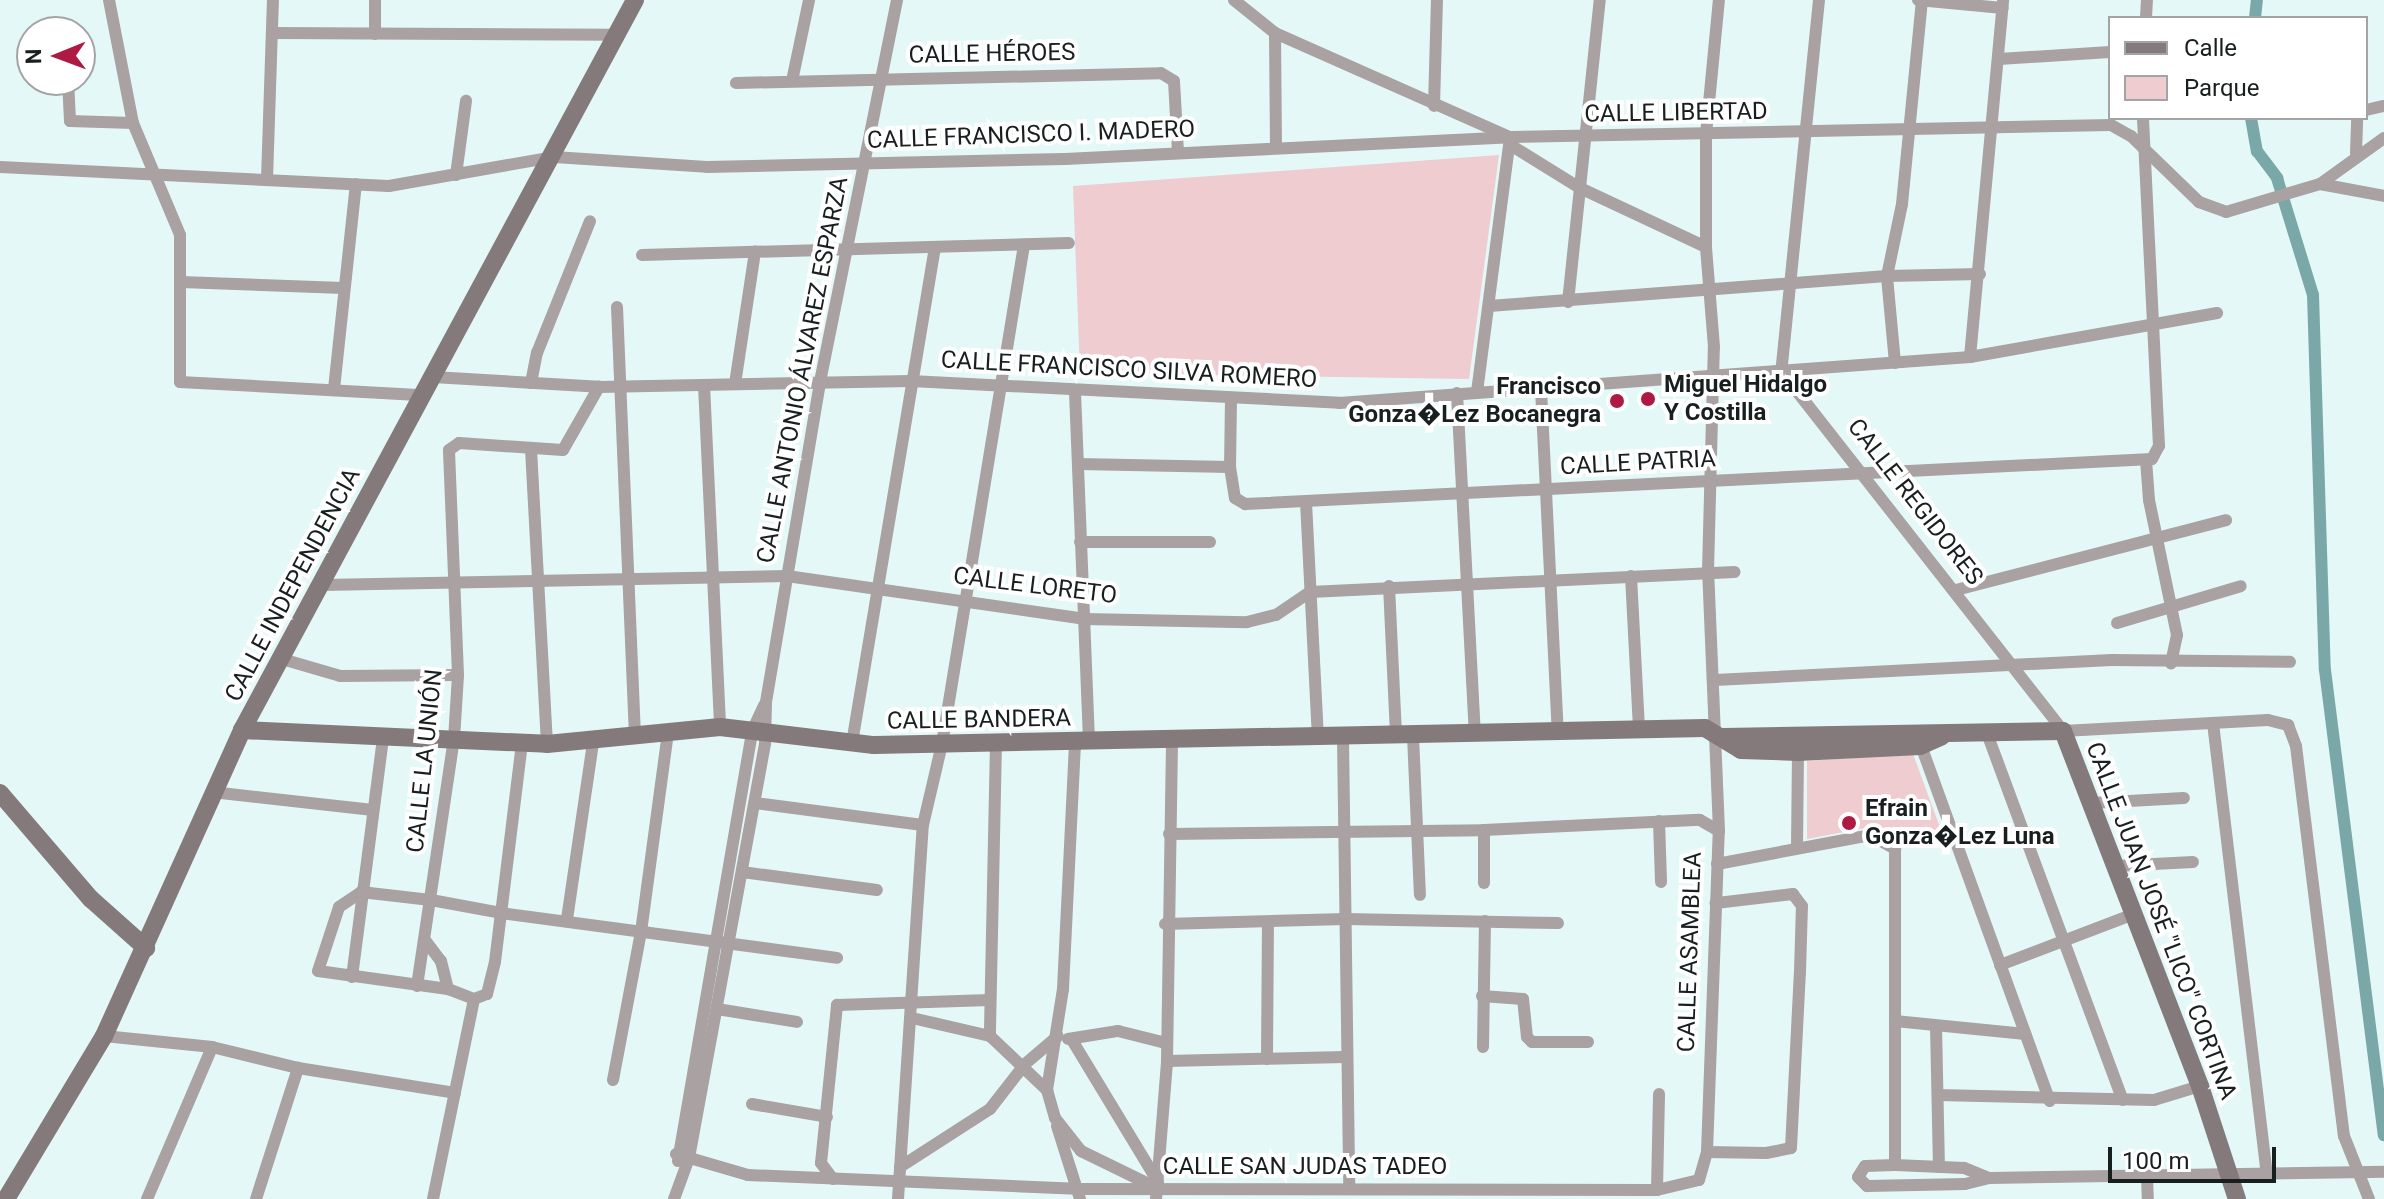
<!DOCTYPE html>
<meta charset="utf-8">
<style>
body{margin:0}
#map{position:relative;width:2384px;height:1199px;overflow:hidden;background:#e5f8f8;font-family:Roboto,sans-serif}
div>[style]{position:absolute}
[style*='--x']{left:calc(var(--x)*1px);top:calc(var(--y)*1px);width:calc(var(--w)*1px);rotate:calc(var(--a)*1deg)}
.green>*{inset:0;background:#eecccf}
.canal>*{height:12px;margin:-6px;padding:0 6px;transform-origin:6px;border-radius:6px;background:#7aa8a8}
.street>*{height:12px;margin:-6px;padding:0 6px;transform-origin:6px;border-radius:6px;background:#a9a1a2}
.secondary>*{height:18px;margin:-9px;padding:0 9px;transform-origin:9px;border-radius:9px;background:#857a7b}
.dots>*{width:22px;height:22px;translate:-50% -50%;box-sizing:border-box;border:4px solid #fff;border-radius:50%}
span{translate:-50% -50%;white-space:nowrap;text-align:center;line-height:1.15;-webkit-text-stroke:8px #fff;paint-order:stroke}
.street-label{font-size:24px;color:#181f1f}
.poi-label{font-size:24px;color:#181f1f;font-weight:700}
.left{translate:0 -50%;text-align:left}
.right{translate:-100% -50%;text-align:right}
.legend{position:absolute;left:2108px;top:16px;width:260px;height:104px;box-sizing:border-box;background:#fff;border:2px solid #a3a5a5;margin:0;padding:10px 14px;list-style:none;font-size:24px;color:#181f1f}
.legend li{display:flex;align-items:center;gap:16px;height:40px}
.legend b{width:40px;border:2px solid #a3a5a5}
.north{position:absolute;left:16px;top:16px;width:80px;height:80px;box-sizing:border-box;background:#fff;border:2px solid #a3a5a5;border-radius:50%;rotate:269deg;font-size:22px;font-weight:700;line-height:32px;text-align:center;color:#181f1f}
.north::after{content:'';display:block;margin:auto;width:28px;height:36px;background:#ae1a43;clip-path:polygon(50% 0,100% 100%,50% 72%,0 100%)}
.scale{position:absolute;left:2108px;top:1147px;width:168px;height:36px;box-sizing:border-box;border:4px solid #181f1f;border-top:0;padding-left:10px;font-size:24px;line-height:28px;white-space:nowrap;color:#181f1f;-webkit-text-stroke:6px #fff;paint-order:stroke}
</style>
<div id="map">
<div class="green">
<i style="clip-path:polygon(1499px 155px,1469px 379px,1080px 373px,1073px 186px)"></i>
<i style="clip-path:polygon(1913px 754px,1941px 830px,1899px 838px,1870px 827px,1807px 839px,1807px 761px)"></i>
</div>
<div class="canal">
<i style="--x:2255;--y:18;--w:18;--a:-84"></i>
<i style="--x:2251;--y:118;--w:34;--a:80"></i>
<i style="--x:2257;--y:151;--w:34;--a:53"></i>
<i style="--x:2277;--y:178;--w:122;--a:72.9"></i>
<i style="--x:2313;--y:295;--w:375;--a:88.2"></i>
<i style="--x:2325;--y:670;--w:469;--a:82.8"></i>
</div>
<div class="street">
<i style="--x:109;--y:0;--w:125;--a:79"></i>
<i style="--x:133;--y:123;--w:121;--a:67.2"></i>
<i style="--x:180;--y:235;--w:147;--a:90"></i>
<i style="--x:180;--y:382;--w:243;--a:3.1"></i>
<i style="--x:375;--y:0;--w:34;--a:90"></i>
<i style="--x:1234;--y:0;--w:53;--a:38.8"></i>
<i style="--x:1275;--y:33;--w:257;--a:23.9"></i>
<i style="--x:1510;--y:137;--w:601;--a:-1.14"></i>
<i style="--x:2111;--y:125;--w:23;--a:29"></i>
<i style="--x:2131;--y:136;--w:95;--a:44.1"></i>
<i style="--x:2199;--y:202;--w:29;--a:20"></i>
<i style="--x:2226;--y:212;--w:98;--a:-16.6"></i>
<i style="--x:2320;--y:184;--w:65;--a:10.6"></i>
<i style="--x:1819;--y:0;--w:373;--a:95.8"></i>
<i style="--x:1781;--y:371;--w:457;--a:51.9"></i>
<i style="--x:2063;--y:731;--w:205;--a:-3.1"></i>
<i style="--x:2268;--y:720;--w:21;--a:14"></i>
<i style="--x:2288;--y:725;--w:22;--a:69"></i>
<i style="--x:2296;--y:746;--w:393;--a:83"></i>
<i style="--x:2344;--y:1136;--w:68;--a:68.4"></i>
<i style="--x:1918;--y:0;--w:85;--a:5.4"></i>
<i style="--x:2146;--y:18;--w:18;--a:-87"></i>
<i style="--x:272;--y:33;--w:345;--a:0.3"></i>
<i style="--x:1275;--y:33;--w:115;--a:89.5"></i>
<i style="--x:1999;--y:59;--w:111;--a:-3.6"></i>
<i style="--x:68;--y:80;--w:41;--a:87.2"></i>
<i style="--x:70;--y:121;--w:63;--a:1.8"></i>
<i style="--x:792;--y:81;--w:83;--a:-78.1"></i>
<i style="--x:736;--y:83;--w:425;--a:-1.3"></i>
<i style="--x:1161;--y:73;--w:15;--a:32"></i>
<i style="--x:1174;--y:81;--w:71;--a:86.8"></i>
<i style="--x:1434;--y:106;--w:106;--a:-88.4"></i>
<i style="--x:2366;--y:110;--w:18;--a:-13"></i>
<i style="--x:1512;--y:146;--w:80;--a:31.7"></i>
<i style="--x:1580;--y:188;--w:139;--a:25.1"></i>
<i style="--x:2356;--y:153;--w:35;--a:-88"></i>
<i style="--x:0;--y:167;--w:389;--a:2.8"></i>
<i style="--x:389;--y:186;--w:168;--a:-10"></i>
<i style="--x:554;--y:157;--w:153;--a:3.7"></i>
<i style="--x:707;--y:167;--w:358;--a:-1.3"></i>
<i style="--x:1065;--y:159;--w:446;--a:-2.8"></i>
<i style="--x:456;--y:175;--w:75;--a:-82.3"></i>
<i style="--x:267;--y:179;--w:179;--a:-88.1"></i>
<i style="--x:2320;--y:184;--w:79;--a:-35.7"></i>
<i style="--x:642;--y:255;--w:427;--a:-1.6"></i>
<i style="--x:181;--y:282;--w:162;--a:2.1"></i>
<i style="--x:1568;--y:302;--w:304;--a:-84"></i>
<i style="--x:1489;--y:306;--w:399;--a:-4.3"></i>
<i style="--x:1887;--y:276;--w:74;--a:-78.2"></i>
<i style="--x:1902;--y:204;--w:205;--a:-84.4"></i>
<i style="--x:617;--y:307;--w:431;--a:87.6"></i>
<i style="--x:1970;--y:357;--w:359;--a:-84.7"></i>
<i style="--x:1895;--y:363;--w:87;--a:-95.3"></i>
<i style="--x:1887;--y:276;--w:93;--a:-1.2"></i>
<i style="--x:433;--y:377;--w:166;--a:3.4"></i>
<i style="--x:599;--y:387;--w:312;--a:-1.1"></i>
<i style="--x:911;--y:381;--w:429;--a:2.9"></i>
<i style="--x:1339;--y:403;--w:633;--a:-4.17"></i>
<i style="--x:1970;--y:357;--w:251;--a:-10.1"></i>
<i style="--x:531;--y:383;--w:31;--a:-79"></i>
<i style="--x:537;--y:353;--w:142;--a:-68.1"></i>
<i style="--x:735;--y:384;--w:134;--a:-81.4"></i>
<i style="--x:704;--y:385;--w:342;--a:87.3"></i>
<i style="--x:334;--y:389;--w:206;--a:-83.9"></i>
<i style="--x:1541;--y:389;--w:343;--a:87.2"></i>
<i style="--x:1075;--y:392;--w:350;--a:87.7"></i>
<i style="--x:1477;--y:392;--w:257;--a:-82.6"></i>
<i style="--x:1457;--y:393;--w:341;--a:87"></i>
<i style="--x:1231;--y:398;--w:69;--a:90.8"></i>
<i style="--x:1230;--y:467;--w:31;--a:81"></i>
<i style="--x:1235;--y:498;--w:12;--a:31"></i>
<i style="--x:1245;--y:504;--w:908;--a:-2.84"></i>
<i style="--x:2152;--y:459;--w:15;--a:-62"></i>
<i style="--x:2159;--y:446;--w:328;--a:-92.8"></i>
<i style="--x:531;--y:449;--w:295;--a:86.9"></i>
<i style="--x:2146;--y:460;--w:40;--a:85.7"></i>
<i style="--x:2149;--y:500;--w:138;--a:78.3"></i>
<i style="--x:2177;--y:635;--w:29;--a:102"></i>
<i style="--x:1078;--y:464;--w:152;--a:1.1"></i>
<i style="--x:1306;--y:502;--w:237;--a:87.1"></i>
<i style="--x:1080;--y:542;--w:130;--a:0"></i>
<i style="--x:1631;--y:576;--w:155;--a:87"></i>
<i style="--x:322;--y:585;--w:465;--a:-1.1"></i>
<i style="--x:787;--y:576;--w:300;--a:8.2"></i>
<i style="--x:1084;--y:619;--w:163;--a:1.1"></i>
<i style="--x:1247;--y:622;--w:30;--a:-14"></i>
<i style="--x:1276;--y:615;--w:41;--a:-34.1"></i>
<i style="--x:1310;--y:592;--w:425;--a:-2.7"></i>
<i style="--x:1389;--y:586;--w:150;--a:87.3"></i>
<i style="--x:1956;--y:590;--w:279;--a:-14.5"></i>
<i style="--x:2117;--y:623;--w:129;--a:-16.6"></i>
<i style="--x:282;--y:659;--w:60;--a:16.3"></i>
<i style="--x:340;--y:676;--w:118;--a:-0.5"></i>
<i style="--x:1715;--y:680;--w:397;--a:-2.9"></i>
<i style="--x:2111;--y:660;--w:179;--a:0.6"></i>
<i style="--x:2213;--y:723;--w:454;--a:83.2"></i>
<i style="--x:1413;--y:736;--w:159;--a:87.5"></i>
<i style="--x:1988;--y:736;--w:388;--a:69.7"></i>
<i style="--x:1343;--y:738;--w:448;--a:89.2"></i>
<i style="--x:1919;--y:740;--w:384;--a:70.1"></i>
<i style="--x:522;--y:743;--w:171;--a:97"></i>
<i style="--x:501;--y:913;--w:49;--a:97"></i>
<i style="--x:495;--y:962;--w:33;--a:104"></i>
<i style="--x:487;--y:994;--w:14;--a:159"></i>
<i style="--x:474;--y:999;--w:28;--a:-159"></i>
<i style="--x:448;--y:989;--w:131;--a:-172.1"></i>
<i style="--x:318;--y:971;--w:67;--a:-71.8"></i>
<i style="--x:339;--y:907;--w:27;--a:-34"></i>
<i style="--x:361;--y:892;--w:70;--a:6.5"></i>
<i style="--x:431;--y:900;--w:71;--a:10.5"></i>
<i style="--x:501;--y:913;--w:339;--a:7.6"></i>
<i style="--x:852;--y:743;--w:503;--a:-80.5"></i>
<i style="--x:996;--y:743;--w:293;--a:91.2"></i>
<i style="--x:990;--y:1036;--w:79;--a:43.5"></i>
<i style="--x:1047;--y:1090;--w:29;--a:74"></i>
<i style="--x:1055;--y:1118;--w:42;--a:51.8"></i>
<i style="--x:1081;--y:1151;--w:85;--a:26"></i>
<i style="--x:212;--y:792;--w:162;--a:6.4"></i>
<i style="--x:755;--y:803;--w:169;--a:7.5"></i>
<i style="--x:2092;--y:803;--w:92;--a:-3.1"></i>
<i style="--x:1659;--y:821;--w:61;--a:88.1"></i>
<i style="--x:1169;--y:834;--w:315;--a:-0.7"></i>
<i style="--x:1484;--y:830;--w:216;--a:-2.7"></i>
<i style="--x:1700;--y:820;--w:22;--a:30"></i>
<i style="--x:1797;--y:847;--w:95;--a:-89.4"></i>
<i style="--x:1717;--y:864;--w:156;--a:-10.7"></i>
<i style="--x:1870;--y:835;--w:29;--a:29"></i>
<i style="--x:1895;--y:849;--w:316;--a:90"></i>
<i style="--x:2115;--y:866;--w:78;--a:-2.9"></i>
<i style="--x:742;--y:872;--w:136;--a:7.6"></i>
<i style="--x:1484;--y:883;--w:53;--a:-90"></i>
<i style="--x:567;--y:919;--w:178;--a:-81.6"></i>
<i style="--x:1165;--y:924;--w:180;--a:-1.6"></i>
<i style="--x:1345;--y:919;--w:213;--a:1.1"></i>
<i style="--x:425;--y:940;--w:26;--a:53"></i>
<i style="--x:441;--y:961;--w:29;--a:76"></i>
<i style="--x:2000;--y:965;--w:143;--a:-20.8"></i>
<i style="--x:352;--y:977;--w:242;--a:-82.6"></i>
<i style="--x:417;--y:986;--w:250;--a:-81.5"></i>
<i style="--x:454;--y:739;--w:64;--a:-86.4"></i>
<i style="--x:458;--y:675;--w:225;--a:-92.3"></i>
<i style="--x:449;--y:450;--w:12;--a:-35"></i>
<i style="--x:459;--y:443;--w:104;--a:3.9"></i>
<i style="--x:563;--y:450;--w:73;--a:-60.3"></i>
<i style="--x:1482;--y:996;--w:41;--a:4.2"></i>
<i style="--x:1523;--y:999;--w:38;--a:84"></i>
<i style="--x:1527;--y:1037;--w:7;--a:45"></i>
<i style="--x:1532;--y:1042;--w:56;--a:0"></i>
<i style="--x:717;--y:1009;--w:81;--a:9.2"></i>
<i style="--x:912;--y:1018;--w:80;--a:13"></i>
<i style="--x:1895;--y:1021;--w:131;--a:5.7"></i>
<i style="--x:1936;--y:1026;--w:141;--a:88.8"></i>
<i style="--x:104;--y:1036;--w:109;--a:5.8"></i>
<i style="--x:212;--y:1047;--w:89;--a:13.7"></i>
<i style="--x:298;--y:1068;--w:159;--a:9"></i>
<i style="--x:1068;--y:1039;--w:51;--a:-9.1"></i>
<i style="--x:1118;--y:1031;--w:49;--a:14"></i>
<i style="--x:1072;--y:1040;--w:166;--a:58.8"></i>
<i style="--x:1483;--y:1047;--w:126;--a:-89.1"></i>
<i style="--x:1267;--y:1059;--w:135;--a:-89.6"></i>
<i style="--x:1167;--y:1061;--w:178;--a:-1.3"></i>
<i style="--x:613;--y:1080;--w:151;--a:-79.3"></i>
<i style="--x:641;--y:932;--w:202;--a:-82.3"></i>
<i style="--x:1047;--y:1090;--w:102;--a:-81"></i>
<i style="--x:1063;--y:989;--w:246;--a:-87.2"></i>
<i style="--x:1938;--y:1095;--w:216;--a:1.3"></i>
<i style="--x:2154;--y:1100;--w:48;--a:-16.9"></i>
<i style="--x:752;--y:1104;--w:76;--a:9.8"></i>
<i style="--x:1057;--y:1126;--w:77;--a:72.5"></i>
<i style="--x:1707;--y:1152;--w:59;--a:1"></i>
<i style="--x:1766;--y:1153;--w:25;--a:-11"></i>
<i style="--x:1791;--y:1148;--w:176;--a:-87.1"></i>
<i style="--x:1800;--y:972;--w:66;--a:-88.3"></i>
<i style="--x:1802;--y:906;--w:15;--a:-127"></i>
<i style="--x:1793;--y:894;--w:78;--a:173.3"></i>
<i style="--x:676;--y:1154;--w:75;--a:16.3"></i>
<i style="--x:748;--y:1175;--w:328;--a:2.4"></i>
<i style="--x:1076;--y:1189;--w:581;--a:0.1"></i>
<i style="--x:1657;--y:1190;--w:43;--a:-13.4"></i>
<i style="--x:1699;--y:1180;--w:29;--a:-74"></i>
<i style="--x:1707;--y:1152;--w:321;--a:-87.9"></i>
<i style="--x:1719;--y:831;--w:260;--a:-92.4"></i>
<i style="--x:1708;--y:571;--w:224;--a:-88.5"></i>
<i style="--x:1714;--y:347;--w:100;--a:-94.6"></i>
<i style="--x:1706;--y:247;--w:113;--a:-90"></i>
<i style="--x:1706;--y:134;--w:135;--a:-84.5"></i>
<i style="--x:678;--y:1161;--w:438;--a:-80.2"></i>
<i style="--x:753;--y:729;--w:26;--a:-65"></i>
<i style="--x:900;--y:1167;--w:107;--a:-32.8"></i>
<i style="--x:990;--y:1109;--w:57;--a:-52.1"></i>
<i style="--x:1025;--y:1064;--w:43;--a:-40.3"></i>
<i style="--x:2147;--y:1176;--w:23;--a:88"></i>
<i style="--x:1989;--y:1178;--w:27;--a:-158"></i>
<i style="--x:1964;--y:1168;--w:69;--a:-177.5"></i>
<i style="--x:1895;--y:1165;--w:30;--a:178"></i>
<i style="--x:1865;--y:1166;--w:13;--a:122"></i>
<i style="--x:1858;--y:1177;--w:13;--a:45"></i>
<i style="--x:1867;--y:1186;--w:98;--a:-1.2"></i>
<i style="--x:1965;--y:1184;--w:25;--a:-14"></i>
<i style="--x:1989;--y:1178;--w:395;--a:-0.9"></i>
<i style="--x:833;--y:1179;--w:20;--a:-127"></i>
<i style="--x:821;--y:1163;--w:159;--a:-84.2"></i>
<i style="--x:837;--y:1005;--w:153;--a:-1.9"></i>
<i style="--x:1657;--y:1190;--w:96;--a:-88.8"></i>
<i style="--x:147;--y:1199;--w:165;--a:-66.8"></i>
<i style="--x:256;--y:1199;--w:138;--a:-72.2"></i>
<i style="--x:433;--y:1199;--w:204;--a:-78.4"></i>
<i style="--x:674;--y:1199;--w:44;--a:-69.9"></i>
<i style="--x:689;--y:1158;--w:422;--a:-79.6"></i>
<i style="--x:765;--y:743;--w:41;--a:-88.6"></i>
<i style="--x:766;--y:702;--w:325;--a:-80.4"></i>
<i style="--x:820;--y:382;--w:390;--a:-78.6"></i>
<i style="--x:898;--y:1199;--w:375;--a:-86.2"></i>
<i style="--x:923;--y:825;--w:83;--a:-76.8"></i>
<i style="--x:942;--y:744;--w:506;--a:-80.67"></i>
<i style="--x:1156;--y:1199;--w:138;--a:-85.4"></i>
<i style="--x:1167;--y:1061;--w:320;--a:-89.1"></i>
</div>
<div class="secondary">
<i style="--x:242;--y:730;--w:305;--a:2.6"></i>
<i style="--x:547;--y:744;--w:174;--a:-5.6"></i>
<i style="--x:720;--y:727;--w:155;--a:6.7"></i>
<i style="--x:874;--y:745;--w:831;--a:-1.17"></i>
<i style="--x:1705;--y:728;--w:42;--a:31.4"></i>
<i style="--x:1741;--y:750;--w:57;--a:2"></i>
<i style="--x:1798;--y:752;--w:122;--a:-2.8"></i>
<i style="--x:1920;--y:746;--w:24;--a:-24"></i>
<i style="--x:1723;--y:737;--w:340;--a:-1"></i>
<i style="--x:2063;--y:731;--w:381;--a:68.9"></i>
<i style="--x:2200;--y:1086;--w:119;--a:71.9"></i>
<i style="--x:0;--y:793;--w:140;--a:49.4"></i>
<i style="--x:91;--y:899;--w:74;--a:41.7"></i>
<i style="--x:6;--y:1199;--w:190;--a:-59"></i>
<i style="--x:104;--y:1036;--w:336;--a:-65.7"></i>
<i style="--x:242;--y:730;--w:829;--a:-61.7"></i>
</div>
<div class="dots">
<i style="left:1648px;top:399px;background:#ae1a43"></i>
<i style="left:1617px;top:401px;background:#ae1a43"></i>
<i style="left:1849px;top:823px;background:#ae1a43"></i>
</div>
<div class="street-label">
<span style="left:992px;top:54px;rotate:-1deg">CALLE HÉROES</span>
<span style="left:1676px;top:113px;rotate:-1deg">CALLE LIBERTAD</span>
<span style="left:1031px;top:135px;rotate:-2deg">CALLE FRANCISCO I. MADERO</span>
<span style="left:803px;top:370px;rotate:-79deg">CALLE ANTONIO ÁLVAREZ ESPARZA</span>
<span style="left:1129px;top:370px;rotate:3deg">CALLE FRANCISCO SILVA ROMERO</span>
<span style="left:1638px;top:463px;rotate:-3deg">CALLE PATRIA</span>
<span style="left:1915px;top:502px;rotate:52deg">CALLE REGIDORES</span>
<span style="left:293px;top:585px;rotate:-62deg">CALLE INDEPENDENCIA</span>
<span style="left:1035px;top:586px;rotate:7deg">CALLE LORETO</span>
<span style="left:979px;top:720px;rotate:-1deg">CALLE BANDERA</span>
<span style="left:425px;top:761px;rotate:-84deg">CALLE LA UNIÓN</span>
<span style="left:2161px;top:921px;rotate:69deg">CALLE JUAN JOSÉ "LICO" CORTINA</span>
<span style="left:1690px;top:952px;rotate:-88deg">CALLE ASAMBLEA</span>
<span style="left:1305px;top:1167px">CALLE SAN JUDAS TADEO</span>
</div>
<div class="poi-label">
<span class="left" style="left:1664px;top:399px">Miguel Hidalgo<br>Y Costilla</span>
<span class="right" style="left:1601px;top:401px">Francisco<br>Gonza�Lez Bocanegra</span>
<span class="left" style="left:1865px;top:823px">Efrain<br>Gonza�Lez Luna</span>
</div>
<ul class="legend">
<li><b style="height:10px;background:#857a7b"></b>Calle</li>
<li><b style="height:22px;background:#eecccf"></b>Parque</li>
</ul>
<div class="north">N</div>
<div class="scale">100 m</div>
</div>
